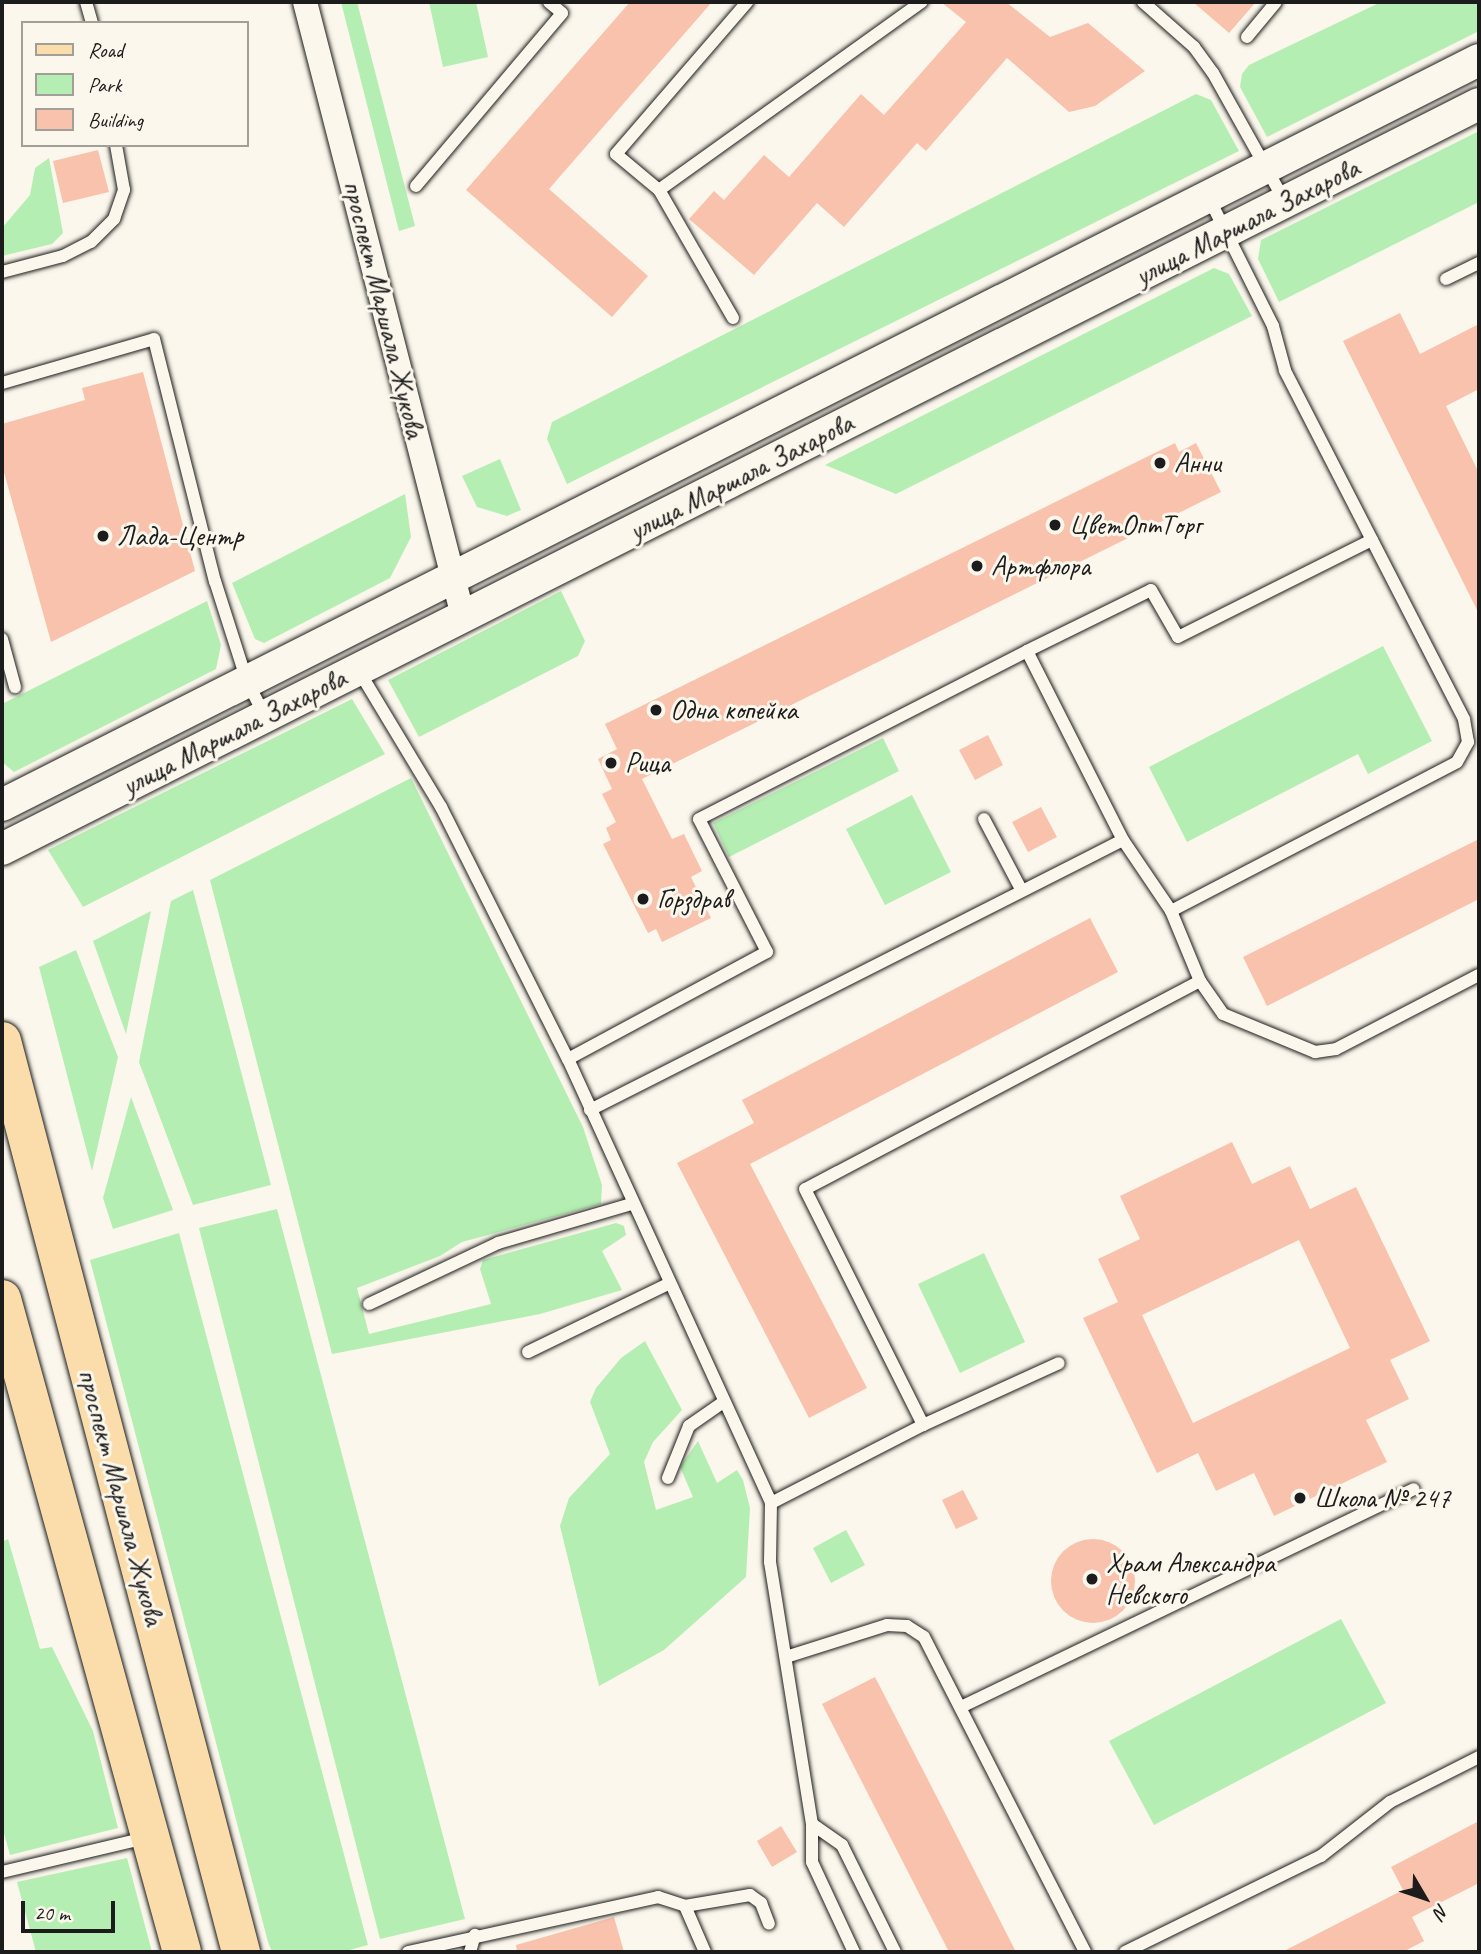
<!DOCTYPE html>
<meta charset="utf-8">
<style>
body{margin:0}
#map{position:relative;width:1481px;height:1954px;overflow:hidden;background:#fbf7ec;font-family:Caveat,sans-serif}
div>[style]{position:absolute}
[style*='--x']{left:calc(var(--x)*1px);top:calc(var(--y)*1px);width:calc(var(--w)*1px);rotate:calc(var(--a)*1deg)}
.green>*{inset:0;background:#b4eeb2}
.building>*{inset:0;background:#f9c2ad}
.round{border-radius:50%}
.roads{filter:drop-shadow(0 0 2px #1c1c1c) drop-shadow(0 0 2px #1c1c1c)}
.service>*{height:12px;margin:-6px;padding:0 6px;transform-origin:6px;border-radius:6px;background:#fbf7ec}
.minor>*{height:24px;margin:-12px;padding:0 12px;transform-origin:12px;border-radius:12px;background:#fbf7ec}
.tertiary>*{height:32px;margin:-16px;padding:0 16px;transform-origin:16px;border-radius:16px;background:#fbf7ec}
.primary>*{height:38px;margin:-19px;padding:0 19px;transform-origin:19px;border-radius:19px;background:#fbddab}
.dots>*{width:19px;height:19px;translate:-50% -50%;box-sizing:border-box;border:4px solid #fbf7ec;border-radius:50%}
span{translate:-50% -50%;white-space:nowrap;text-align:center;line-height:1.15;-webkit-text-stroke:6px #fbf7ec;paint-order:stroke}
.street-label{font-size:28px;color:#1c1c1c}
.poi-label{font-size:28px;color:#1c1c1c}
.left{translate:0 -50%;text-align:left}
.frame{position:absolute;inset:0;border:4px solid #1c1c1c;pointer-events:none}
.legend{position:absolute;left:21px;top:21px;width:228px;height:126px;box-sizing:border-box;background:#fbf7ec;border:2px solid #a29f99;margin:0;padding:9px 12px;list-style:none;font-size:21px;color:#1c1c1c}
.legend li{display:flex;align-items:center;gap:14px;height:35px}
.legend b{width:35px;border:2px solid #a29f99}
.north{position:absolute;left:1390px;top:1863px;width:70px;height:70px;-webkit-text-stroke:5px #fbf7ec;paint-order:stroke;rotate:129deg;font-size:19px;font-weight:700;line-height:28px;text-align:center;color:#1c1c1c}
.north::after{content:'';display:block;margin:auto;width:24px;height:32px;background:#1c1c1c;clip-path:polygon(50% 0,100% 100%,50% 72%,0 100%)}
.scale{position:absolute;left:21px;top:1901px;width:94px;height:32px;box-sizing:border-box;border:4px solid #1c1c1c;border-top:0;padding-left:9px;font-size:21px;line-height:24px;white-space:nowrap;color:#1c1c1c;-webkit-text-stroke:5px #fbf7ec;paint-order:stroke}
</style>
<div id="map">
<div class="green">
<i style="clip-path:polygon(341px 2px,357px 2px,415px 226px,399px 231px)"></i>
<i style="clip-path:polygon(429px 2px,476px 2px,488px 57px,443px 67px)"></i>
<i style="clip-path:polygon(1381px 2px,1479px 2px,1479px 31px,1267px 137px,1240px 87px,1242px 74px,1249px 65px)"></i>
<i style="clip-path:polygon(1196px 94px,1211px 100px,1239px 151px,567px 484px,547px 439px,552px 422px)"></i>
<i style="clip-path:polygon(1479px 131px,1479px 202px,1279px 302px,1258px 259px,1261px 240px)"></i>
<i style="clip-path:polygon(49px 158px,63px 233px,52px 244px,2px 256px,2px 228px,30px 195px,35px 168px)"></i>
<i style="clip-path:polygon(1214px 268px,1229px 274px,1252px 316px,896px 494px,825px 465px)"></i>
<i style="clip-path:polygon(500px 459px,521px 510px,507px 516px,477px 507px,462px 476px)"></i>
<i style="clip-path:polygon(405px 494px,411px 537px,390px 578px,264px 643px,255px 639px,232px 583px)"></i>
<i style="clip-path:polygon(561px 591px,585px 641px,578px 656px,419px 737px,388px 680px)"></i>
<i style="clip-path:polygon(207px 601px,221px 645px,216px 669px,14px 772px,2px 762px,2px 704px)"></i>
<i style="clip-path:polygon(1383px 646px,1432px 741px,1368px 774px,1358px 754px,1187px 842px,1149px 767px)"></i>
<i style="clip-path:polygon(352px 699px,385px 754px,83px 907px,48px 850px)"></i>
<i style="clip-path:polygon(883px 738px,899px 771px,729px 857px,713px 823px)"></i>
<i style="clip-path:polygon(411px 778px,583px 1127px,602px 1185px,601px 1204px,462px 1242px,440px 1256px,357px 1288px,369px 1334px,491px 1304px,480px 1269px,483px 1260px,616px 1223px,624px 1226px,626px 1235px,602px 1251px,622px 1290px,540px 1314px,332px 1354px,210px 880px)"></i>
<i style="clip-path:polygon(912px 795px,951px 872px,885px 905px,846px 829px)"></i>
<i style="clip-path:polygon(193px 890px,271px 1185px,193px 1205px,139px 1062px,171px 901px)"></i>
<i style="clip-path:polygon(151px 911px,126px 1034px,93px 941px)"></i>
<i style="clip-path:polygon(76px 950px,118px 1057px,92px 1171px,39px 967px)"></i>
<i style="clip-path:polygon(131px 1097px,173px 1210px,113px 1229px,103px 1198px)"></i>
<i style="clip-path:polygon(277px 1209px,465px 1919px,380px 1939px,199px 1228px)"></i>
<i style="clip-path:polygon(179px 1233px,368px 1945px,342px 1952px,272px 1952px,268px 1942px,90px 1260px)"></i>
<i style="clip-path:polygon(984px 1253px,1025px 1342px,960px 1373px,918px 1284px)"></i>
<i style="clip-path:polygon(645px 1341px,682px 1410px,653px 1442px,644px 1462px,656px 1510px,693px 1497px,680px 1467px,698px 1441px,717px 1483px,737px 1470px,743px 1480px,750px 1508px,746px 1577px,664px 1650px,599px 1686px,560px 1526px,569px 1498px,610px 1454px,590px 1402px,596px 1388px,621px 1358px)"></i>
<i style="clip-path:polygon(846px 1530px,865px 1565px,831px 1583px,813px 1548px)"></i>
<i style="clip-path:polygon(8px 1539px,40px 1649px,52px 1647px,93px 1731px,118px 1828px,10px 1855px,2px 1826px,2px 1542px)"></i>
<i style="clip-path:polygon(1341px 1619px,1386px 1703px,1154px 1825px,1109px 1741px)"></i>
<i style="clip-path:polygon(127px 1858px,152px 1952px,36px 1952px,17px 1882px)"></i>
</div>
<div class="building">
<i style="clip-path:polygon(630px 2px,712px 2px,549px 189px,648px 276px,612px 317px,466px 190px)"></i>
<i style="clip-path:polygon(941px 2px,1006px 2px,1050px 37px,1088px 23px,1145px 71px,1095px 106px,1069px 112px,1007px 58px,926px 151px,917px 143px,844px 227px,817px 203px,754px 275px,689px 219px,714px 191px,724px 200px,764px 155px,789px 177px,861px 94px,884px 115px,966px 22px)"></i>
<i style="clip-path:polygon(1193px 2px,1256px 2px,1229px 33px)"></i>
<i style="clip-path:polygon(98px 150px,109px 192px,63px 203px,53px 161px)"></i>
<i style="clip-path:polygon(1400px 313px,1420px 354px,1479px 324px,1479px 389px,1446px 406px,1479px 473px,1479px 614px,1343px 341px)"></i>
<i style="clip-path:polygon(143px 372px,195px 571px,51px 642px,2px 465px,2px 424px,85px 400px,82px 388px)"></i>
<i style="clip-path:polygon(1175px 443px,1179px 452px,1196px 443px,1221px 492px,642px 779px,672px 839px,684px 834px,702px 871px,691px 877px,711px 918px,662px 942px,656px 929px,648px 933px,603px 844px,611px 840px,606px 828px,616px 822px,602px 794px,612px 789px,598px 759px,617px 749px,605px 724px)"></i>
<i style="clip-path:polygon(988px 735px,1003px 765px,975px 780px,959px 750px)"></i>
<i style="clip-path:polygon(1041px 807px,1057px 837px,1028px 852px,1012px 822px)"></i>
<i style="clip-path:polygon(1479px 839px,1479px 899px,1267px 1006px,1243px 957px)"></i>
<i style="clip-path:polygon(1090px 918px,1118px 972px,750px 1164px,867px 1388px,809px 1418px,677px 1163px,754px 1123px,742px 1100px)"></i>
<i style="clip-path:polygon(evenodd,1232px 1142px,1252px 1184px,1290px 1166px,1310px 1209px,1356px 1187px,1430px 1341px,1390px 1360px,1409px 1399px,1366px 1420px,1387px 1462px,1274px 1516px,1254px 1473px,1216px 1491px,1198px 1453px,1157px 1473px,1083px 1318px,1118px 1302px,1098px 1259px,1140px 1239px,1120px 1196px,1232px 1142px,1299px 1240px,1350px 1348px,1193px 1423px,1142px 1315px,1299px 1240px)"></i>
<i style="clip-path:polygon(963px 1490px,978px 1519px,956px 1529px,942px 1500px)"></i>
<i class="round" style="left:1051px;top:1539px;width:84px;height:84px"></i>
<i style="clip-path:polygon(875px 1677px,943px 1809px,1016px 1952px,949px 1952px,822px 1704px)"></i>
<i style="clip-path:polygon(1479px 1821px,1479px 1883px,1412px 1917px,1424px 1941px,1403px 1952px,1282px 1952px,1403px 1890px,1391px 1867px)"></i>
<i style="clip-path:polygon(781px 1826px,797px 1852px,772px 1867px,757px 1841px)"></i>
<i style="clip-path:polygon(614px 1917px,624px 1952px,517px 1952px,516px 1945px)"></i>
</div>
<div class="roads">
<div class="service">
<i style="--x:86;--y:2;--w:22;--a:74"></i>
<i style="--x:1143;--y:2;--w:68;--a:41.4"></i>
<i style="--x:1194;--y:47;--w:32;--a:54"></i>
<i style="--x:1213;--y:73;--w:148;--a:60.8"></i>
<i style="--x:1247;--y:37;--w:45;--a:-50.4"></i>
<i style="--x:416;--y:186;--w:226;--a:-49.8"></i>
<i style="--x:562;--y:13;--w:17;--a:-140"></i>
<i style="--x:659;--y:190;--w:56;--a:-140.1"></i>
<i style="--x:616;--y:154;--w:201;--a:-49.2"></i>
<i style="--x:2;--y:272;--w:63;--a:-14.7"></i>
<i style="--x:63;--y:256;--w:31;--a:-27"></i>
<i style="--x:91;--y:242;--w:33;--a:-45"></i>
<i style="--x:114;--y:219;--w:31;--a:-71"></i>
<i style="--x:124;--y:190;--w:46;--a:-100.1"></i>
<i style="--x:1446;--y:279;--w:37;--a:-26"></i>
<i style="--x:733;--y:318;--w:148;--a:-120"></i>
<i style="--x:659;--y:190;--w:323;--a:-35.6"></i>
<i style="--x:2;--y:383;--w:158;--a:-16.1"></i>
<i style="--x:154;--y:339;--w:250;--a:75.9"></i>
<i style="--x:215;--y:581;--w:105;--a:72.3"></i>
<i style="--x:247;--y:681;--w:39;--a:63"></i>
<i style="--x:2;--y:639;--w:50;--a:74.8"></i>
<i style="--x:1027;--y:651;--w:138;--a:-26.2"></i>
<i style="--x:1151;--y:590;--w:54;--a:60.1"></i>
<i style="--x:1178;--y:637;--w:217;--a:-26.6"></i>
<i style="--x:359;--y:671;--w:159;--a:58.9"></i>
<i style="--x:441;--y:807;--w:282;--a:63.3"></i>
<i style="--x:568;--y:1059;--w:488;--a:65.4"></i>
<i style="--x:771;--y:1503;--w:59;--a:91"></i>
<i style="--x:770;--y:1562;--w:265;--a:80.9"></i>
<i style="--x:812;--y:1824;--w:37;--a:35"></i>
<i style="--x:842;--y:1845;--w:119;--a:63.6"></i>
<i style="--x:984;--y:819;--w:81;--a:62.2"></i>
<i style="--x:1171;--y:911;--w:322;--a:-27.5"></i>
<i style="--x:1457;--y:762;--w:23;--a:-61"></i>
<i style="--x:1468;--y:742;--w:23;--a:-100"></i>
<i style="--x:1464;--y:719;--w:392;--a:-117.2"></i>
<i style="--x:1285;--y:370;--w:46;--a:-105.3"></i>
<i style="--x:1273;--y:326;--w:145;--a:-116.6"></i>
<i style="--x:1200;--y:981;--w:40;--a:55.1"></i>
<i style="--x:1223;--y:1014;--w:100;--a:22.4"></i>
<i style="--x:1315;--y:1052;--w:21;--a:-8"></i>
<i style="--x:1336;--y:1049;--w:161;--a:-27.4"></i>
<i style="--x:568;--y:1059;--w:226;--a:-28.3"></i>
<i style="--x:767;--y:952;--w:149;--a:-117.1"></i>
<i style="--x:699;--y:819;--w:369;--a:-27.1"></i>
<i style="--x:1027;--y:651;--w:212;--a:63.1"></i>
<i style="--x:1123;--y:840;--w:86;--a:55.9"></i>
<i style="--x:1171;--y:911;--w:76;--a:67.5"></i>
<i style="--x:1200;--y:981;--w:446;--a:152.2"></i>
<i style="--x:805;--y:1189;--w:264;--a:63.4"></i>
<i style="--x:923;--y:1425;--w:171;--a:152.8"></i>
<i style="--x:590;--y:1110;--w:597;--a:-26.87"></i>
<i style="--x:369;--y:1304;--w:143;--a:-25.3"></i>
<i style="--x:498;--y:1243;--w:139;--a:-16.3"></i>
<i style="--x:528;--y:1352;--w:156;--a:-25.9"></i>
<i style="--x:923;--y:1425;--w:149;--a:-24.5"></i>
<i style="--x:668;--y:1478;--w:56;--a:-68"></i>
<i style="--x:689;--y:1426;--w:40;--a:-34.9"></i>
<i style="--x:786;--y:1657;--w:106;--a:-17.6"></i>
<i style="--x:887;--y:1625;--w:20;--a:3"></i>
<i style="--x:907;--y:1626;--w:20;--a:33"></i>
<i style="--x:924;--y:1637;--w:354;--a:62.9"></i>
<i style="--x:963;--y:1706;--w:500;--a:-25.7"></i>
<i style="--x:812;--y:1824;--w:38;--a:90"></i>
<i style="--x:812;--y:1862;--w:99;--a:65"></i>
<i style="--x:2;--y:1872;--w:148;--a:-13.3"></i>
<i style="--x:685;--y:1906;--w:66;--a:-9.6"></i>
<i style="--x:750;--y:1895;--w:14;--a:36"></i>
<i style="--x:761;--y:1903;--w:22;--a:69"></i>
<i style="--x:408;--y:1952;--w:256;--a:-12.4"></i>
<i style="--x:658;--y:1897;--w:28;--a:18"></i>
<i style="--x:685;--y:1906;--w:50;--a:66.5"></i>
<i style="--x:470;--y:1952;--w:18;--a:-74"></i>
<i style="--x:1125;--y:1952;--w:218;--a:-26.1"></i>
<i style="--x:1321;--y:1856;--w:88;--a:-38"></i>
<i style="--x:1390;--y:1802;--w:100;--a:-26.8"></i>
</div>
<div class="minor">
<i style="--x:305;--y:2;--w:634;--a:75.57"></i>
</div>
<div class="tertiary">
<i style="--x:2;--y:805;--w:1654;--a:-26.77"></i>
<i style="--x:2;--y:849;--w:1654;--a:-26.77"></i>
</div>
<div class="primary">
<i style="--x:2;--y:1041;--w:942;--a:75.3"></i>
<i style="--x:2;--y:1299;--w:677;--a:74.59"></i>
</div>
</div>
<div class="dots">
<i style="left:1160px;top:463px;background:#1c1c1c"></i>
<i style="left:1055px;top:525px;background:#1c1c1c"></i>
<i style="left:103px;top:536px;background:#1c1c1c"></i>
<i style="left:977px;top:566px;background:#1c1c1c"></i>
<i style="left:656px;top:710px;background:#1c1c1c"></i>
<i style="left:611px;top:763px;background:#1c1c1c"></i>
<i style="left:643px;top:899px;background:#1c1c1c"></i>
<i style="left:1300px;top:1498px;background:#1c1c1c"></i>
<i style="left:1092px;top:1579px;background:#1c1c1c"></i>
</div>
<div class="street-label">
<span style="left:1247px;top:222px;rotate:-27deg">улица Маршала Захарова</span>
<span style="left:384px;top:309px;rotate:76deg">проспект Маршала Жукова</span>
<span style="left:741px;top:477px;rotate:-27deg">улица Маршала Захарова</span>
<span style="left:234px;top:732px;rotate:-27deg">улица Маршала Захарова</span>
<span style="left:121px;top:1497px;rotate:75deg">проспект Маршала Жукова</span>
</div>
<div class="poi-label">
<span class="left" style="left:1174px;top:463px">Анни</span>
<span class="left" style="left:1069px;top:525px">ЦветОптТорг</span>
<span class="left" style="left:117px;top:536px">Лада-Центр</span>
<span class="left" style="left:991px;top:566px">Артфлора</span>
<span class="left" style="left:670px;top:710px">Одна копейка</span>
<span class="left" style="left:625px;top:763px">Рица</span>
<span class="left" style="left:657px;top:899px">Горздрав</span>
<span class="left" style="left:1314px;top:1498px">Школа № 247</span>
<span class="left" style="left:1106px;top:1579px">Храм Александра<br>Невского</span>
</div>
<div class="frame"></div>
<ul class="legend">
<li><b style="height:9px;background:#fbddab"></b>Road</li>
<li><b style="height:19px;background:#b4eeb2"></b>Park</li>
<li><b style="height:19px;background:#f9c2ad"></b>Building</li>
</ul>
<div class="north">N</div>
<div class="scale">20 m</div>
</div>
